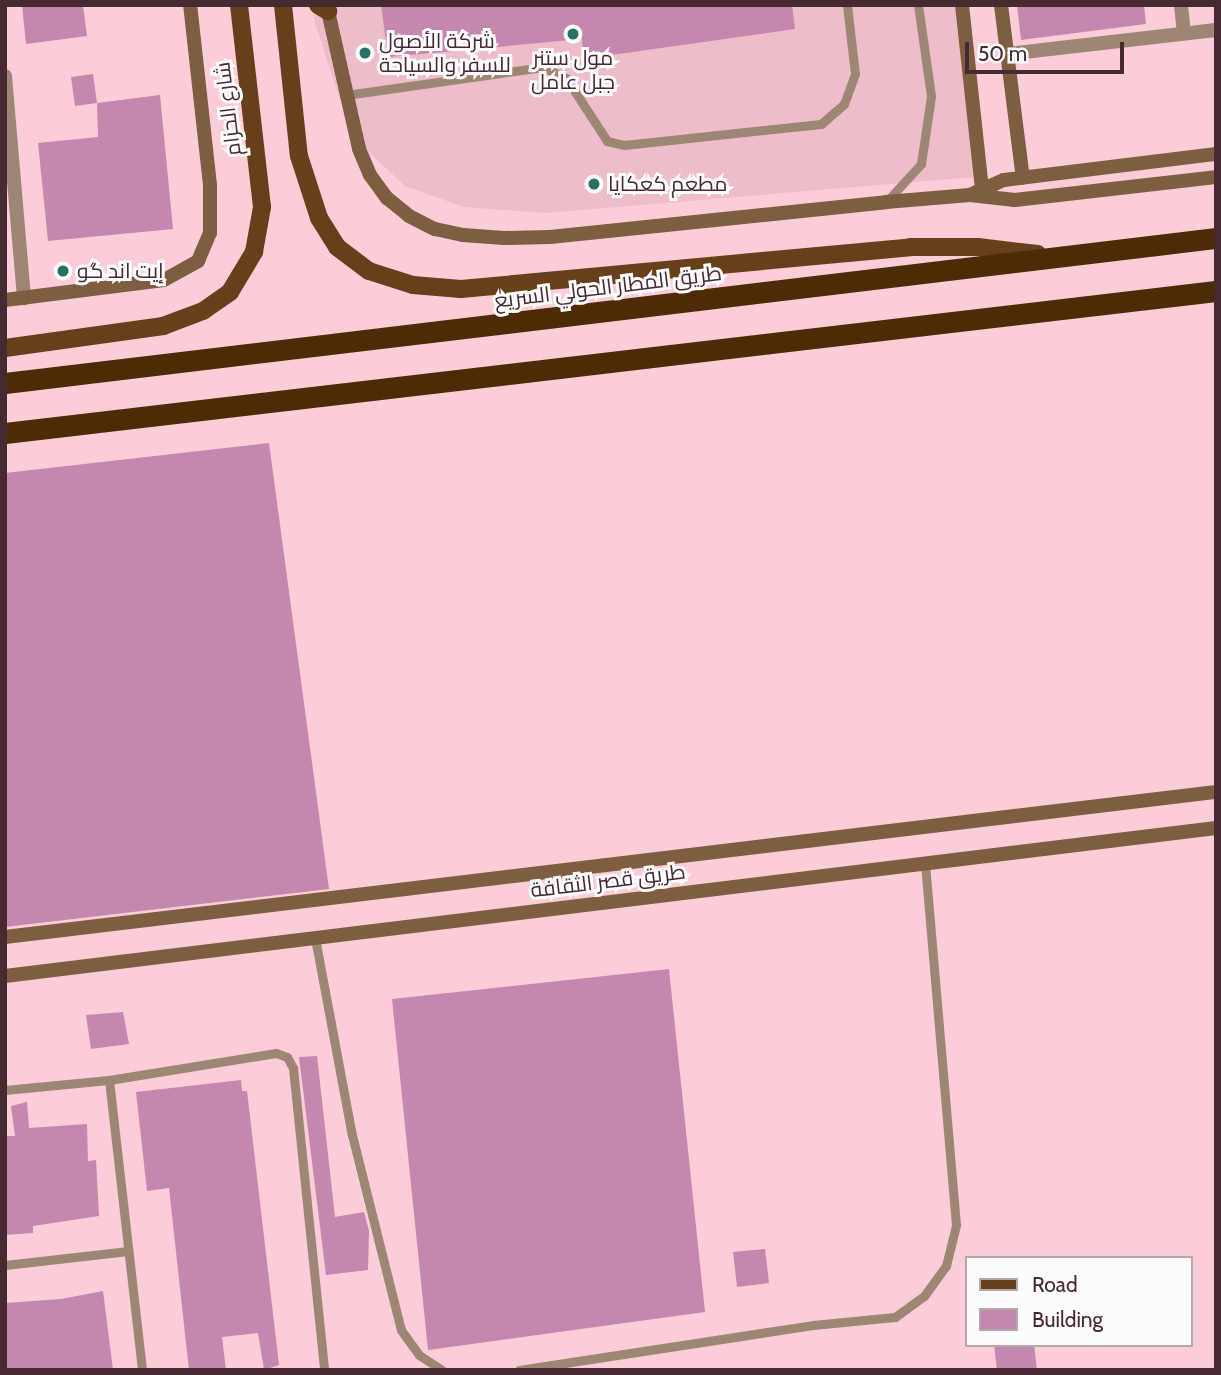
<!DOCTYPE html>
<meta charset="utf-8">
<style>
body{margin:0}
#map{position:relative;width:1221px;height:1375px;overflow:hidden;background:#facdd8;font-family:Cabin,Cairo,sans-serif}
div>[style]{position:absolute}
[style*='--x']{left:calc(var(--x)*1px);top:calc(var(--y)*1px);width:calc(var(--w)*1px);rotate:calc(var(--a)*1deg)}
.built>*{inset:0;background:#eebdca}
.building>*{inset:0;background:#c587ae}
.lane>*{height:9px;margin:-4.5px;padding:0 4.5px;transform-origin:4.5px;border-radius:4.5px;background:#9d8673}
.street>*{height:14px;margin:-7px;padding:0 7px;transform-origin:7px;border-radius:7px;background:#9d8673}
.secondary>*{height:14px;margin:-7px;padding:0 7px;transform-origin:7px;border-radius:7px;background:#7e5d41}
.primary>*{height:18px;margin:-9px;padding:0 9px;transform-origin:9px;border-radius:9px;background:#67401b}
.highway>*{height:21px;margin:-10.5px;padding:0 10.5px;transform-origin:10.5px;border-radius:10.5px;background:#4d2b06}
.dots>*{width:19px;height:19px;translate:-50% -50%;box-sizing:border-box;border:4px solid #fcfcfc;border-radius:50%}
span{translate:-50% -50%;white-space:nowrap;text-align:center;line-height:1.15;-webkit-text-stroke:6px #fcfcfc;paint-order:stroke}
.poi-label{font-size:21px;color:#462a31}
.left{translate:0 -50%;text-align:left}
.street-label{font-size:21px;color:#462a31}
.frame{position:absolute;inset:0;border:7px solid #462a31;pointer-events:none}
.legend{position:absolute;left:965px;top:1256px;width:228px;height:91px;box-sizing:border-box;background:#fcfcfc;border:2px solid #b3a8ab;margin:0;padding:9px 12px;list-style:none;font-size:21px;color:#462a31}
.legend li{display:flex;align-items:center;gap:14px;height:35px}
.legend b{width:35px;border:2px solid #b3a8ab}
.scale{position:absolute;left:965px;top:42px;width:159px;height:32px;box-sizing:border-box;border:4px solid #462a31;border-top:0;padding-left:9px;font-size:21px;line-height:24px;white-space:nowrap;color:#462a31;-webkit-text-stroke:5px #fcfcfc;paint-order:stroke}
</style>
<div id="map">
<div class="built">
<i style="clip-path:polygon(313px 5px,955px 5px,974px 177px,546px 213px,464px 207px,405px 186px,352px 136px,315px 23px)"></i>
</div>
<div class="building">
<i style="clip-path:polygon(22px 5px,83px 5px,87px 36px,26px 44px)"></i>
<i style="clip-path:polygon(381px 5px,792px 5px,795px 29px,583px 59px,582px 39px,388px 57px)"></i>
<i style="clip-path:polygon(1017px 5px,1144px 5px,1146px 24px,1021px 40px)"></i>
<i style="clip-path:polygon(93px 74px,97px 103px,75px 106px,71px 77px)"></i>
<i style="clip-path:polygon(160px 95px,173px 229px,48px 241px,38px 143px,98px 137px,97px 103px)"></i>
<i style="clip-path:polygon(269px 443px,329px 889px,5px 927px,5px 473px)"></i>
<i style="clip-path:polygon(669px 969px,705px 1312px,428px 1350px,392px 999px)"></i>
<i style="clip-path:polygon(123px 1012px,129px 1044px,91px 1049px,86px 1015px)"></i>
<i style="clip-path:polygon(317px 1056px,335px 1217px,364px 1212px,369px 1231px,368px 1270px,326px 1275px,299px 1057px)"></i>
<i style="clip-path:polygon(241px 1080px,242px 1091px,247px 1091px,279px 1365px,264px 1370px,258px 1333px,222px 1337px,226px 1370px,189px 1370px,169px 1188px,147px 1191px,136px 1092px)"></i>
<i style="clip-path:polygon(27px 1102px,29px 1128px,87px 1124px,88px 1161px,96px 1160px,99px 1216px,33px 1226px,33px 1233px,5px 1235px,5px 1136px,15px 1136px,11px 1106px)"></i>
<i style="clip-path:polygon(765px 1249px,769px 1283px,737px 1287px,733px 1252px)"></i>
<i style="clip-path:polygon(103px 1291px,113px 1370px,5px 1370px,5px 1303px,61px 1299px)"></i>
<i style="clip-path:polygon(994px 1345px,1034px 1345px,1037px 1370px,997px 1370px)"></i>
</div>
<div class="lane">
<i style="--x:346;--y:95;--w:199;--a:-8.1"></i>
<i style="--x:543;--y:67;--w:25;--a:26"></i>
<i style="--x:566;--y:78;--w:75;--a:56.9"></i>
<i style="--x:607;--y:141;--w:17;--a:13"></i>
<i style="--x:624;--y:145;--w:198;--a:-6.1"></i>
<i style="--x:821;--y:124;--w:30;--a:-41"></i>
<i style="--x:844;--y:104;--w:32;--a:-70"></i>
<i style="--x:855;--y:74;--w:69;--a:-96.6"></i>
<i style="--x:886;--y:202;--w:52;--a:-47.4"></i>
<i style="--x:921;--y:164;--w:69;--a:-81.6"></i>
<i style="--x:931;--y:96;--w:92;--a:-98.1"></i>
<i style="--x:315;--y:938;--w:200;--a:79.4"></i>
<i style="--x:352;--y:1135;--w:201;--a:75.9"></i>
<i style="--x:401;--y:1330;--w:31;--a:54"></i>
<i style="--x:419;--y:1355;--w:27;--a:33"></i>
<i style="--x:109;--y:1080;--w:292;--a:83.5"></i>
<i style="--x:5;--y:1090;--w:104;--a:-5.5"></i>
<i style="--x:109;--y:1080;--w:169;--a:-9.2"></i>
<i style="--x:276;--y:1053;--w:12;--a:20"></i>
<i style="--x:287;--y:1057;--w:13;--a:61"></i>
<i style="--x:293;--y:1068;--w:304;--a:84.1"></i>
<i style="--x:5;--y:1265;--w:124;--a:-6.5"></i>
<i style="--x:519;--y:1370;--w:297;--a:-8.7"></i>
<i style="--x:813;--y:1325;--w:82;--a:-5.6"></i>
<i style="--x:895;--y:1317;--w:36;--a:-36"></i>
<i style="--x:924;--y:1296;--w:37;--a:-54"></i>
<i style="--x:946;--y:1266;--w:42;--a:-76.3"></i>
<i style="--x:956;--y:1225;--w:363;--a:-94.9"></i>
</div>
<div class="street">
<i style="--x:1181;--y:5;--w:28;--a:84"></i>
<i style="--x:1008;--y:54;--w:209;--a:-6.6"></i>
<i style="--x:5;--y:76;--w:223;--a:85.1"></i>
</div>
<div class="secondary">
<i style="--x:962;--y:5;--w:184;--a:83.8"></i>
<i style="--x:1001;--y:5;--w:174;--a:82.8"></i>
<i style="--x:328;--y:11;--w:141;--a:77.3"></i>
<i style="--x:359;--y:149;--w:28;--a:67"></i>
<i style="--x:370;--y:175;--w:29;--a:54"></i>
<i style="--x:387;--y:198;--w:28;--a:39"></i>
<i style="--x:409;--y:216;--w:29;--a:27"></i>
<i style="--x:435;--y:229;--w:29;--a:12"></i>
<i style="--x:463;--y:235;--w:41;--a:4.2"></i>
<i style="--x:504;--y:238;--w:46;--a:-1.2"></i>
<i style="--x:550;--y:237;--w:338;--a:-5.9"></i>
<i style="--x:886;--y:202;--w:84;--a:-4.8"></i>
<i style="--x:970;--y:195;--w:45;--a:6.3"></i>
<i style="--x:1015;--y:200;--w:202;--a:-6.5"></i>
<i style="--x:970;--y:195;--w:37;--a:-24"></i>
<i style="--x:1004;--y:180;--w:214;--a:-7"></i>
<i style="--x:5;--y:300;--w:160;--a:-7.2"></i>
<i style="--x:164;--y:280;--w:39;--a:-29"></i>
<i style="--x:198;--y:261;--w:30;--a:-67"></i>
<i style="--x:210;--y:233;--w:48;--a:-90"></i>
<i style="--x:210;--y:185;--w:181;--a:-96.3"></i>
<i style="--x:5;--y:937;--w:1220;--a:-6.83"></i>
<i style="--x:5;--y:976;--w:1220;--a:-6.97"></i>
</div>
<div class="primary">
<i style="--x:283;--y:5;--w:152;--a:84"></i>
<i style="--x:299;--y:156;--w:65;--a:72.1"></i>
<i style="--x:319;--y:218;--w:34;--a:58"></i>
<i style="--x:337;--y:247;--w:40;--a:37"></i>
<i style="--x:369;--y:271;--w:46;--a:17.7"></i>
<i style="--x:413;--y:285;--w:48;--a:4.8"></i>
<i style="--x:461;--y:289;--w:451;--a:-5.3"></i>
<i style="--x:910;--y:247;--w:68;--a:0"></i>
<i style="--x:978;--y:247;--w:60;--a:6.7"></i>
<i style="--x:318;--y:5;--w:12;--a:31"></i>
<i style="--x:5;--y:348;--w:160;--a:-7.9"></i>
<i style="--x:163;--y:326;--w:43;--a:-20.6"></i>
<i style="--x:203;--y:311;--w:33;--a:-35"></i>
<i style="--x:230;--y:292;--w:47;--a:-59"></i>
<i style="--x:254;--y:252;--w:46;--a:-79.9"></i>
<i style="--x:262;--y:207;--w:203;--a:-96.5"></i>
</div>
<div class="highway">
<i style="--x:5;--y:383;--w:1220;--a:-6.83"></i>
<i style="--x:5;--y:433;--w:1219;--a:-6.69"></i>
</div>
<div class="dots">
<i style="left:573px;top:34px;background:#286f64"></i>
<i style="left:365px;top:53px;background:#286f64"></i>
<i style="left:594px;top:184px;background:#286f64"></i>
<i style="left:63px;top:271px;background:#286f64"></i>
</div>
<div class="poi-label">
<span class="left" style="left:379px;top:53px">شركة الأصول<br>للسفر والسياحة</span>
<span style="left:573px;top:70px">مول ستنر<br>جبل عامل</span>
<span class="left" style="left:608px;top:184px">مطعم كعكايا</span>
<span class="left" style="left:77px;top:271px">إيت اند گو</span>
</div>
<div class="street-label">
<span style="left:228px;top:109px;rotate:-97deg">شارع الحزام</span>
<span style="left:608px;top:287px;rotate:-7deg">طريق المطار الحولي السريع</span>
<span style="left:608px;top:881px;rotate:-7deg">طريق قصر الثقافة</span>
</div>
<div class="frame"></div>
<ul class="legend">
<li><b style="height:9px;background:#67401b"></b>Road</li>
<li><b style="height:19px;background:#c587ae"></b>Building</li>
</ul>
<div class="scale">50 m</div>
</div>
